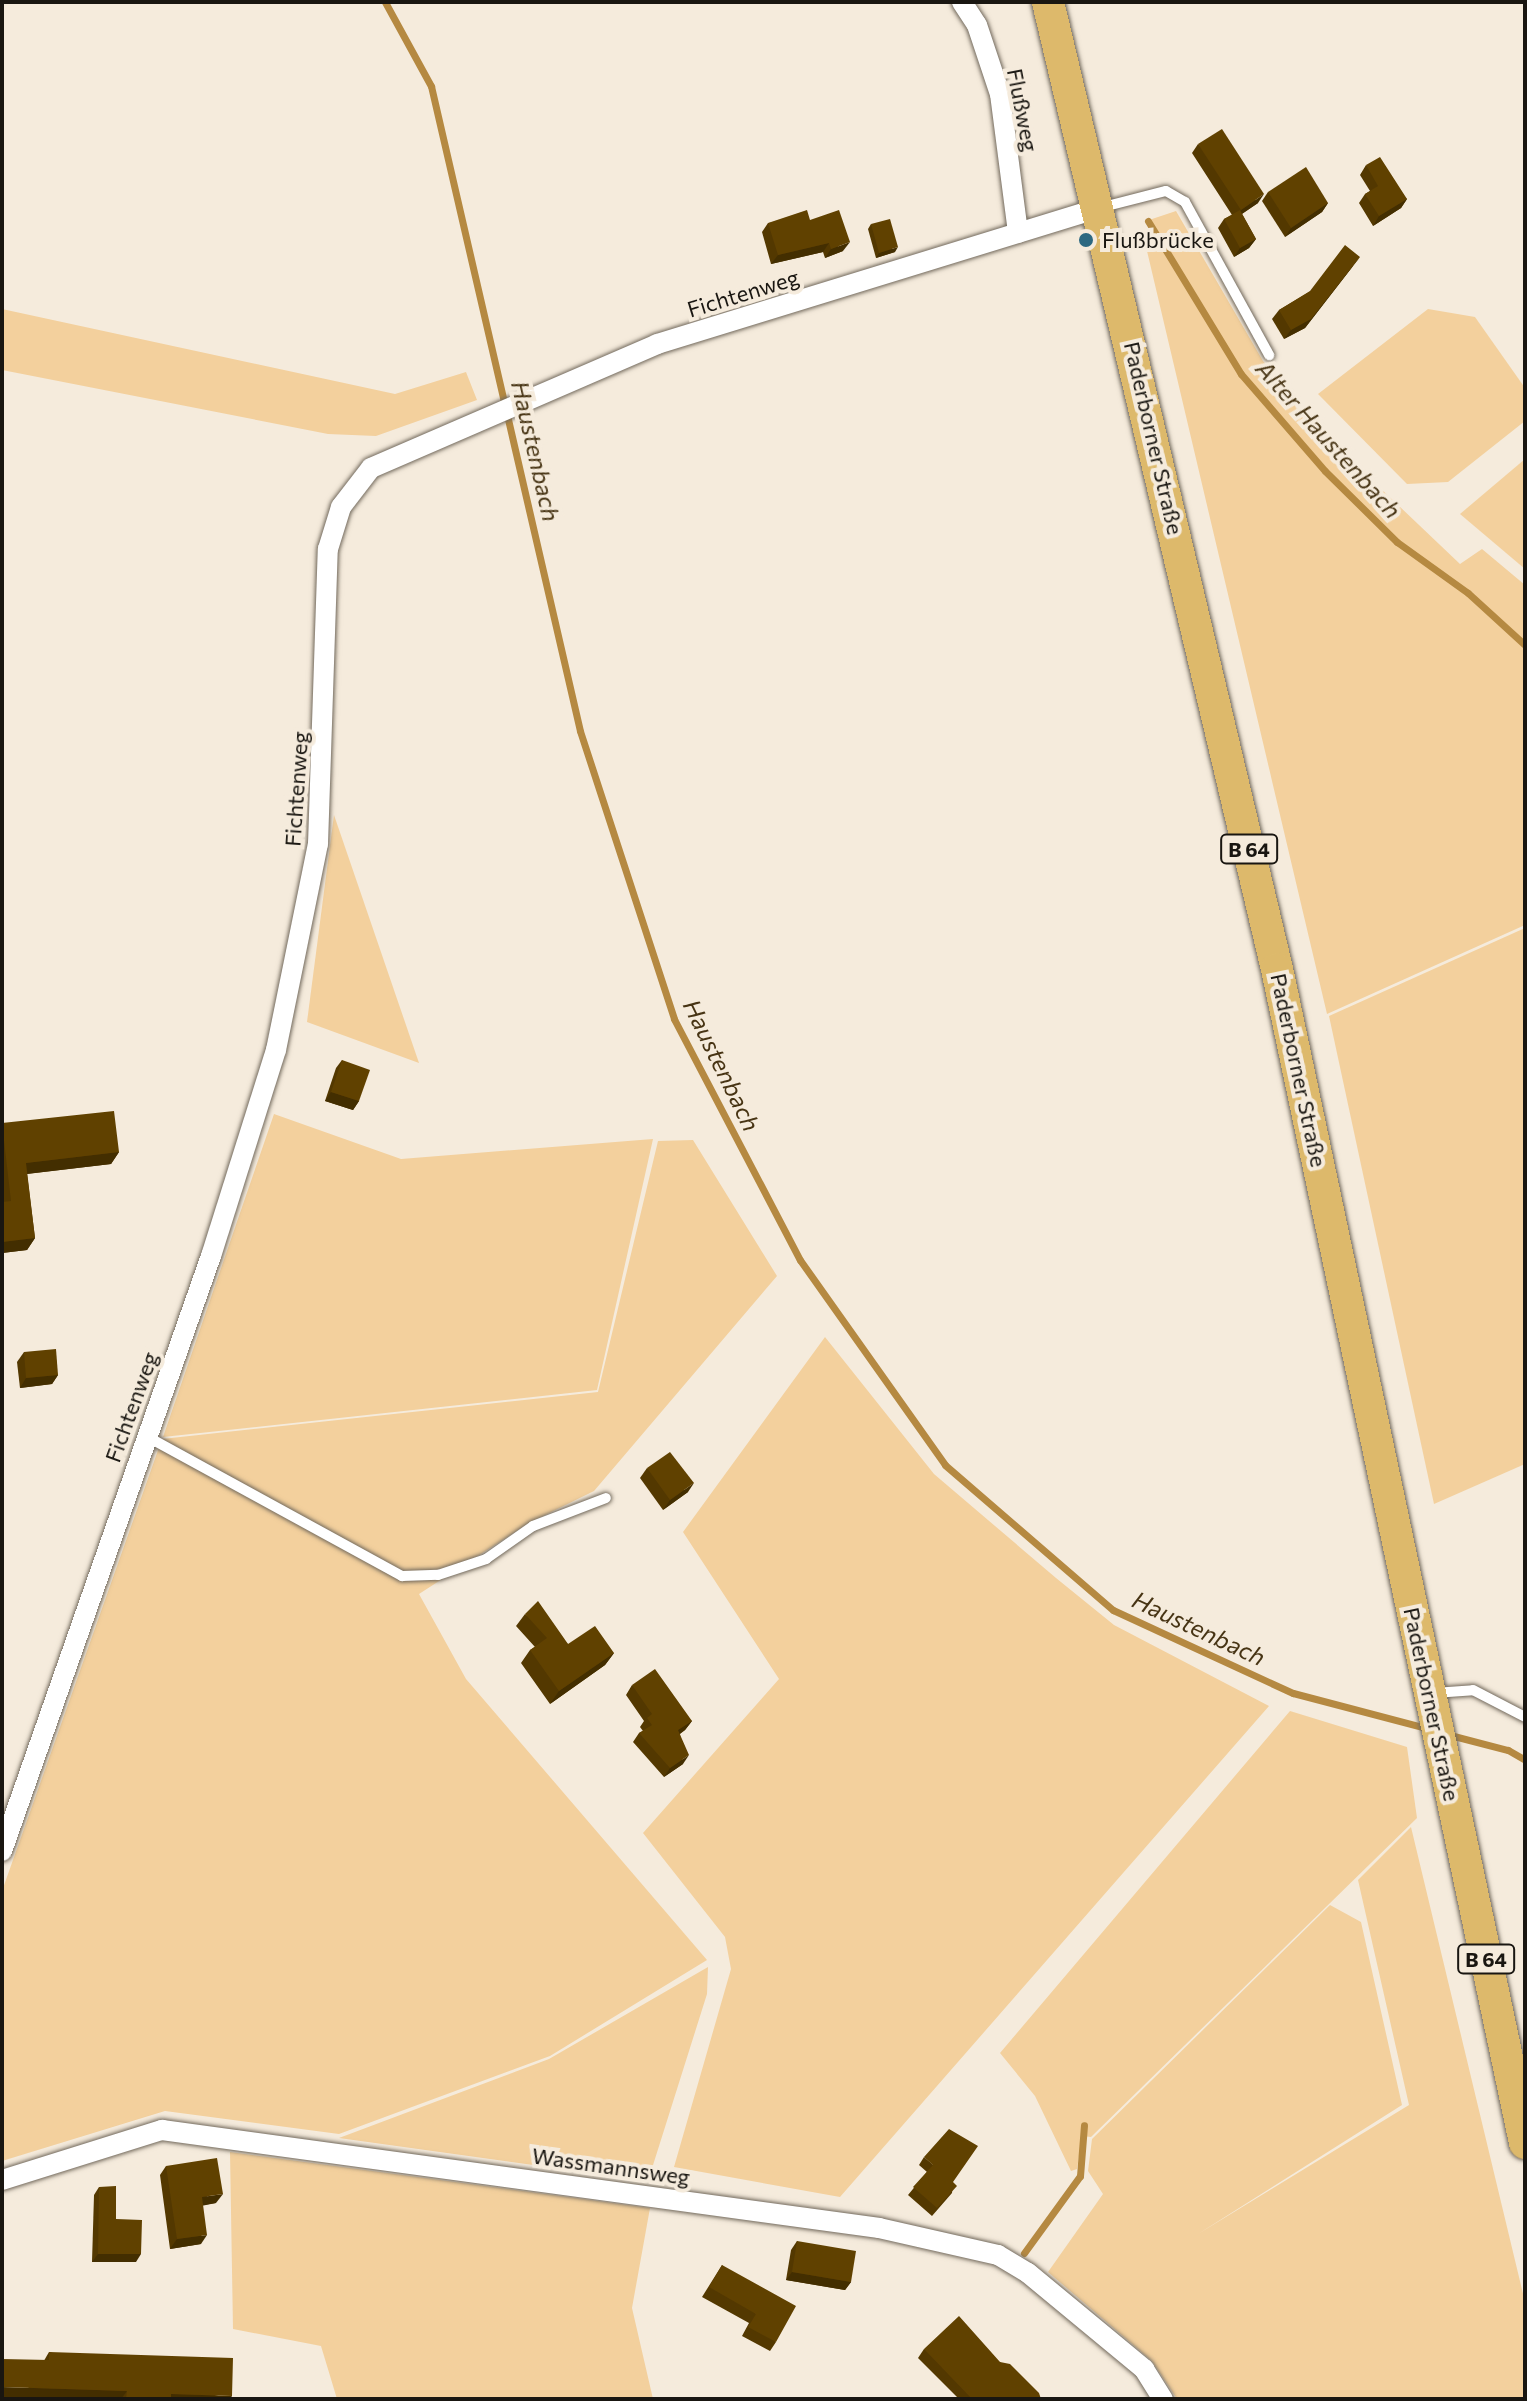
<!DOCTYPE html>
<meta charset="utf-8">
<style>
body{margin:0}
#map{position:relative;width:1527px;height:2401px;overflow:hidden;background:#f5ebdc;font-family:Commissioner,sans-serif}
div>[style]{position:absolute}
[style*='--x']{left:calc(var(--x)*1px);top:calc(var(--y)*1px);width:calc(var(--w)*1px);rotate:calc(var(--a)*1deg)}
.green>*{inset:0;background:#f3d09d}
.stream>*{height:7px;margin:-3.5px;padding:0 3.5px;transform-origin:3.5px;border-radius:3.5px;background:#b58941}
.roads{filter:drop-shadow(0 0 2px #72695c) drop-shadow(0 0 2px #72695c)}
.lane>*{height:10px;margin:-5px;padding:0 5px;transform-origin:5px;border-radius:5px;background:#fff}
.street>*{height:20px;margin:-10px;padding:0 10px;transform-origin:10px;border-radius:10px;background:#fff}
.primary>*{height:32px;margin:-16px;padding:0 16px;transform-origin:16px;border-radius:16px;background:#ddb96b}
.wall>*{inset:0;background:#533800}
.shaded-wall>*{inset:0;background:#432e00}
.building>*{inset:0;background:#604100}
.dots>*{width:22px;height:22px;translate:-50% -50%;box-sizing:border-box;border:4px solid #f5ebdc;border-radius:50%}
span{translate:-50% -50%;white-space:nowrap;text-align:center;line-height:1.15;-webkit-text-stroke:8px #f5ebdc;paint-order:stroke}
.shield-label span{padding:2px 6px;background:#f5ebdc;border:2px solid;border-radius:6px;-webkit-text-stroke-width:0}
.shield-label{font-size:20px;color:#191611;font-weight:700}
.street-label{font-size:22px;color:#191611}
.poi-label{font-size:22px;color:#191611}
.left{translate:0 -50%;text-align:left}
.water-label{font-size:24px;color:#473414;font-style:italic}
.frame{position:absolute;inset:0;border:4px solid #191611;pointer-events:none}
</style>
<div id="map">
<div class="green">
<i style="clip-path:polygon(1176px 211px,1263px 361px,1336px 446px,1460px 564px,1482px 549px,1525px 585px,1525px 925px,1327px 1014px,1147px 251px,1149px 220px)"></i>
<i style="clip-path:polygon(2px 309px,395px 394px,466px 372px,477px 400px,376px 436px,328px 434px,2px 370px)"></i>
<i style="clip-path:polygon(1428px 309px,1475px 317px,1525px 388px,1525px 421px,1448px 482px,1407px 484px,1318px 394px)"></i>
<i style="clip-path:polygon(1525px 459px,1525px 569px,1460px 514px)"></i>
<i style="clip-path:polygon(334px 815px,419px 1063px,307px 1022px)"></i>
<i style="clip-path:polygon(1525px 928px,1525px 1464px,1434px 1504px,1329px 1016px)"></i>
<i style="clip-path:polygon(274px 1114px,401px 1159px,653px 1139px,597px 1390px,163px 1437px)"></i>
<i style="clip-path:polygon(693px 1140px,777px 1276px,594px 1491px,529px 1523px,419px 1594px,466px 1679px,707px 1960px,550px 2056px,339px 2134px,165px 2111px,2px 2161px,2px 1891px,162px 1439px,598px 1392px,658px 1141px)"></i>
<i style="clip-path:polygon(825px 1337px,934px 1474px,1056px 1578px,1114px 1625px,1269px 1706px,840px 2197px,674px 2167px,731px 1969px,725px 1937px,643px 1833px,779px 1679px,683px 1532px)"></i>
<i style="clip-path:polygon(1290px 1711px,1407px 1747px,1417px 1818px,1091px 2137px,1082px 2136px,1077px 2169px,1071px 2171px,1035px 2096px,1000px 2053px)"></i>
<i style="clip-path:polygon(1411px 1827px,1525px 2302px,1525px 2399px,1177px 2399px,1152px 2361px,1048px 2272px,1103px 2194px,1088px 2171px,1092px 2139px,1330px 1905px,1361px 1922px,1402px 2105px,1198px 2234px,1409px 2105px,1358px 1880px)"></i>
<i style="clip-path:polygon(708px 1967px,707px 1994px,648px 2181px,339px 2138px,549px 2059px)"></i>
<i style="clip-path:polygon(230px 2152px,650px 2208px,632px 2308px,653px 2399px,337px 2399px,321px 2346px,233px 2329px)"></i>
</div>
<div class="stream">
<i style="--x:385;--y:2;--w:96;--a:61.3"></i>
<i style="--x:431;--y:86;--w:662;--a:76.99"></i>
<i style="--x:580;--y:731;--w:303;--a:71.9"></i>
<i style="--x:674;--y:1019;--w:272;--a:62.4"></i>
<i style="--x:800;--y:1260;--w:251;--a:54.7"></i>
<i style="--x:945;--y:1465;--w:222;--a:40.8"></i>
<i style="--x:1113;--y:1610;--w:198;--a:24.8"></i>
<i style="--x:1293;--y:1693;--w:142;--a:14.7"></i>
<i style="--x:1148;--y:221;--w:179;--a:58.7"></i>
<i style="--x:1241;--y:374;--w:128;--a:49.1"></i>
<i style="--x:1325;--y:471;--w:101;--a:44.6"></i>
<i style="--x:1397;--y:542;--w:87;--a:35.7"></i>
<i style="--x:1468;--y:593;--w:77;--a:42.4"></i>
<i style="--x:1446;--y:1734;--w:64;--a:14.5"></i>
<i style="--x:1508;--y:1750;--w:20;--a:30"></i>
<i style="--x:1024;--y:2253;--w:95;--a:-54"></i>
<i style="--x:1080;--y:2176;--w:51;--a:-85.5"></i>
</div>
<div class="roads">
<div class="lane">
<i style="--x:1103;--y:207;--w:65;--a:-14.3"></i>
<i style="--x:1166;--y:191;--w:22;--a:30"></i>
<i style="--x:1185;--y:202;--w:175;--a:61.2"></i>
<i style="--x:146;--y:1436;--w:292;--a:28.7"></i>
<i style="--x:402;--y:1576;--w:36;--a:-2"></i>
<i style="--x:438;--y:1575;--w:51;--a:-18.4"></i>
<i style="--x:486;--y:1559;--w:57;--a:-35.1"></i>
<i style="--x:533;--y:1526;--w:78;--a:-21"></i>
<i style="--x:1434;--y:1693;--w:39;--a:-4"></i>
<i style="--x:1473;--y:1690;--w:59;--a:27.4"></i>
</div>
<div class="street">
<i style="--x:962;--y:2;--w:27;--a:57"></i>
<i style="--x:977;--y:25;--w:73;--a:71.6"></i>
<i style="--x:1000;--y:94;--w:140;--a:82.6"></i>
<i style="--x:2;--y:1851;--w:631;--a:-70.65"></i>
<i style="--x:211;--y:1256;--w:216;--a:-72.5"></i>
<i style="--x:276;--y:1050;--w:210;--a:-78.5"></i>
<i style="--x:318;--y:844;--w:295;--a:-88.1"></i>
<i style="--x:328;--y:549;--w:44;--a:-72.8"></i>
<i style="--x:341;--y:507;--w:49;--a:-52.4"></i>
<i style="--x:371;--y:468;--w:312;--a:-23.4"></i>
<i style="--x:657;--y:344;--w:462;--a:-17.1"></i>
<i style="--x:2;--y:2180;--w:168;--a:-17.4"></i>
<i style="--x:162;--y:2130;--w:724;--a:7.78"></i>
<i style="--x:879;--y:2228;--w:122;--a:12.8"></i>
<i style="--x:998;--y:2255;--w:35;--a:31"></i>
<i style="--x:1028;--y:2273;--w:151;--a:39.6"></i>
<i style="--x:1144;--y:2369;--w:36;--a:58"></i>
</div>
<div class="primary">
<i style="--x:1048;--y:2;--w:994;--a:76.68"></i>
<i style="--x:1277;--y:969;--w:1200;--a:78.07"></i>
</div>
</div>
<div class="wall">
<i style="clip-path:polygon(1198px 144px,1258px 203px,1242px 214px,1256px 239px,1249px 248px,1234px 257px,1218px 228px,1224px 219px,1232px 215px,1192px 153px)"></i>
<i style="clip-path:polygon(1366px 165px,1407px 199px,1401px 208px,1373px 226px,1359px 203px,1365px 194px,1370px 191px,1360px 175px)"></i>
<i style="clip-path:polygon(1268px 192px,1328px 203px,1322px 212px,1285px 237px,1262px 201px)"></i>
<i style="clip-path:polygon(810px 220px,843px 251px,825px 258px,823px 252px,771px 264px,762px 232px,768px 223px)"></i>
<i style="clip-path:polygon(871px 224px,895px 252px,876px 258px,868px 229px)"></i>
<i style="clip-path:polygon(1353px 266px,1305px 328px,1284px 339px,1272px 319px,1279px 310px)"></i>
<i style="clip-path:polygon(342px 1060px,359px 1101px,353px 1110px,325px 1101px,336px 1068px)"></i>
<i style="clip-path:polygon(2px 1123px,119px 1152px,111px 1164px,27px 1174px,35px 1238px,27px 1250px,2px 1253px)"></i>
<i style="clip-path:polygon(24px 1352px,58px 1375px,52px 1384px,20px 1388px,17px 1362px)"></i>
<i style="clip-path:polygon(647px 1468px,688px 1492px,663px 1510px,640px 1478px)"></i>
<i style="clip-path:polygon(525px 1614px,568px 1644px,614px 1653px,605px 1665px,550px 1704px,521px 1663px,530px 1650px,535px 1647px,516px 1626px)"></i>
<i style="clip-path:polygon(632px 1685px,692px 1721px,685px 1730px,680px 1734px,683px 1764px,664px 1777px,633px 1742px,639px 1733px,643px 1731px,640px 1727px,644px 1721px,626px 1695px)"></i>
<i style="clip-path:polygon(924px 2157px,953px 2182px,952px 2193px,932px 2216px,908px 2195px,927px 2172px,919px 2165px)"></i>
<i style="clip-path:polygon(166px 2166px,216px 2203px,203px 2205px,201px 2244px,170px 2249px,160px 2175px)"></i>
<i style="clip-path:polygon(99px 2187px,116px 2219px,136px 2262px,92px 2262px,94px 2195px)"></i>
<i style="clip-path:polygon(797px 2241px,851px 2282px,845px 2290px,786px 2280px,791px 2250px)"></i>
<i style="clip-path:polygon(722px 2265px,776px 2342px,770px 2351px,742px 2336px,749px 2323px,702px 2297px)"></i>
<i style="clip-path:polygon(924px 2349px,1000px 2362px,1041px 2399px,959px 2399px,918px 2358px)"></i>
<i style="clip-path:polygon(49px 2352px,230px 2399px,22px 2399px)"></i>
</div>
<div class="shaded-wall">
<i style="clip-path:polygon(1264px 194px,1258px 203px,1234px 219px,1241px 210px)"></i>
<i style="clip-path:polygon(1407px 199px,1401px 208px,1373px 226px,1379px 216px)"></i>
<i style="clip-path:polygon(1328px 203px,1322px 212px,1285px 237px,1291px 228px)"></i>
<i style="clip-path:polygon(1256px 239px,1249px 248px,1234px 257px,1240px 248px)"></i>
<i style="clip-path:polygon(850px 242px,843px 251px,825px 258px,831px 249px)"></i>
<i style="clip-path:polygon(829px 243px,823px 252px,771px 264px,778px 255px)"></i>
<i style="clip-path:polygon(898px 247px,895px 252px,876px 258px,879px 253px)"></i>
<i style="clip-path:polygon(1360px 257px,1305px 328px,1284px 339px,1291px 330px)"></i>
<i style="clip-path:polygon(331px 1092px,359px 1101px,353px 1110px,325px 1101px)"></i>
<i style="clip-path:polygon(119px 1152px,111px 1164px,17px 1175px,26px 1163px)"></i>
<i style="clip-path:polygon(35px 1238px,27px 1250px,2px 1253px,2px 1242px)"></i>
<i style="clip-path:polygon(58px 1375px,52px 1384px,20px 1388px,26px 1378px)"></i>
<i style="clip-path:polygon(694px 1483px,688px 1492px,663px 1510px,670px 1500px)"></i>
<i style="clip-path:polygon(614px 1653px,605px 1665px,550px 1704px,559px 1691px)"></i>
<i style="clip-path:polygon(692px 1721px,685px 1730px,672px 1739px,678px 1730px)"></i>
<i style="clip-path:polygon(689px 1755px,683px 1764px,664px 1777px,670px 1768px)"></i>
<i style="clip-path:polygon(223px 2194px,216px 2203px,196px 2207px,202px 2197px)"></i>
<i style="clip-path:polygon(207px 2235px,201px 2244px,170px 2249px,177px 2239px)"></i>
<i style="clip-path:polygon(98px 2254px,141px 2254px,136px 2262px,92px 2262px)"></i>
<i style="clip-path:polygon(792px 2272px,851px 2282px,845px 2290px,786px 2280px)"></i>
<i style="clip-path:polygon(2px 2387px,127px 2391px,121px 2399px,22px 2399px,2px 2398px)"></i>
<i style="clip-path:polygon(171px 2394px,232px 2396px,230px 2399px,168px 2399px)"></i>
</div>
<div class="building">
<i style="clip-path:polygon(1222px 129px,1264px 194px,1241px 210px,1198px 144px)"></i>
<i style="clip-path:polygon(1380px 157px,1407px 199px,1379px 216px,1365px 194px,1378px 186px,1366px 165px)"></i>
<i style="clip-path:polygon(1306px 167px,1328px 203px,1291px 228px,1268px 192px)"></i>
<i style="clip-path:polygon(807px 210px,810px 220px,839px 210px,850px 242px,831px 249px,829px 243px,778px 255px,768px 223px)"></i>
<i style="clip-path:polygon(1240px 210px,1256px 239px,1240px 248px,1224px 219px)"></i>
<i style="clip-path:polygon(890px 219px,898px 247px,879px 253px,871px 224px)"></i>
<i style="clip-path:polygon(1345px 245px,1360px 257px,1311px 319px,1291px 330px,1279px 310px,1310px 291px)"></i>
<i style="clip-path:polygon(342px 1060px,370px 1070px,359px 1101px,331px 1092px)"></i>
<i style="clip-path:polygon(114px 1111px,119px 1152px,26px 1163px,35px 1238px,2px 1242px,2px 1202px,11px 1201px,2px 1123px)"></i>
<i style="clip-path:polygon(56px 1349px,58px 1375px,26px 1378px,24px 1352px)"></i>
<i style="clip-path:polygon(670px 1452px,694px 1483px,670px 1500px,647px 1468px)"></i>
<i style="clip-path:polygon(538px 1601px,568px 1644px,595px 1626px,614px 1653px,559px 1691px,530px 1650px,547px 1638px,525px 1614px)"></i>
<i style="clip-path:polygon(655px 1669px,692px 1721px,678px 1730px,689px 1755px,670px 1768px,639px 1733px,652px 1725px,647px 1718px,652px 1714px,632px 1685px)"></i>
<i style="clip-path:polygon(949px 2129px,978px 2146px,953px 2182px,957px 2186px,937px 2208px,913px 2187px,933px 2165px,924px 2157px)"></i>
<i style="clip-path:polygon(217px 2158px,223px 2194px,202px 2197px,207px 2235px,177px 2239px,166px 2166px)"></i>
<i style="clip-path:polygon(116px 2186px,116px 2219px,142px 2220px,141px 2254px,98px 2254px,99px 2187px)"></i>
<i style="clip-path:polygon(797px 2241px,856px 2251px,851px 2282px,792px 2272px)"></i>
<i style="clip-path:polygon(722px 2265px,796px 2306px,776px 2342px,748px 2327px,756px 2314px,709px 2287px)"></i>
<i style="clip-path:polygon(959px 2316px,1000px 2362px,1010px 2364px,1039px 2393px,1041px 2399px,972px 2399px,924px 2349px)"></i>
<i style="clip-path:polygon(49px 2352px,233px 2358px,232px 2396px,171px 2394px,171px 2399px,126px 2399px,127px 2391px,2px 2387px,2px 2359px,49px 2360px)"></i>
</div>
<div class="dots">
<i style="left:1086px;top:240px;background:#2d6981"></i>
</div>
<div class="shield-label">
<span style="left:1249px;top:849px">B 64</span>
<span style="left:1486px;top:1959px">B 64</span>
</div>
<div class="street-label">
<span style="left:1023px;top:110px;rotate:79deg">Flußweg</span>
<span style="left:743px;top:293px;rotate:-17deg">Fichtenweg</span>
<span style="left:1154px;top:438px;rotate:77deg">Paderborner Straße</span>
<span style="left:296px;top:789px;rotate:-86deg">Fichtenweg</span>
<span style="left:1299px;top:1070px;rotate:78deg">Paderborner Straße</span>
<span style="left:131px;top:1407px;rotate:-70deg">Fichtenweg</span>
<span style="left:1432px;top:1704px;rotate:78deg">Paderborner Straße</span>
<span style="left:611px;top:2166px;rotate:8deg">Wassmannsweg</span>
</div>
<div class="poi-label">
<span class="left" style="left:1102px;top:240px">Flußbrücke</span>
</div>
<div class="water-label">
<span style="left:1329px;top:439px;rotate:48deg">Alter Haustenbach</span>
<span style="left:536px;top:451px;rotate:77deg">Haustenbach</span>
<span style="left:722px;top:1065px;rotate:64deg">Haustenbach</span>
<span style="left:1199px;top:1628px;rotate:25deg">Haustenbach</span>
</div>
<div class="frame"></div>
</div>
